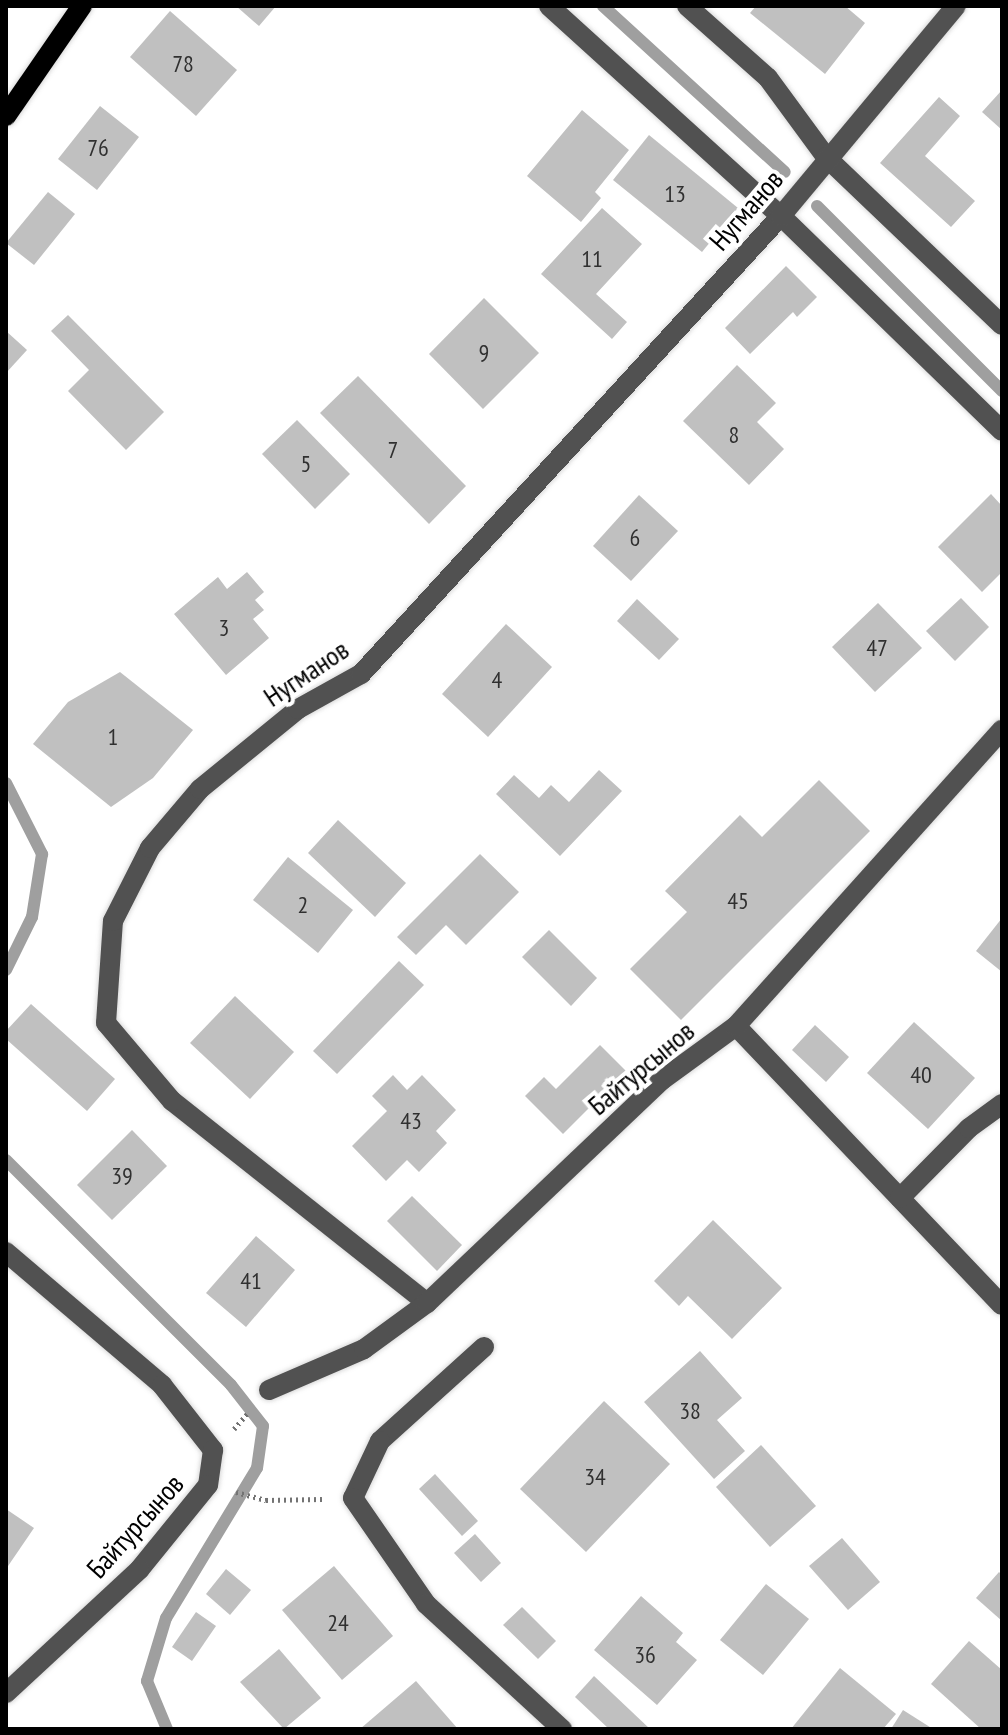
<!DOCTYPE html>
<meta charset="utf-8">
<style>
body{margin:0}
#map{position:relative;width:1008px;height:1735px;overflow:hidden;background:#fff;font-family:"PT Sans Narrow",sans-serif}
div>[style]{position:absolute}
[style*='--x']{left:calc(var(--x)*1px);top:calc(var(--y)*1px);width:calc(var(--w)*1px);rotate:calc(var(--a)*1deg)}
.stream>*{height:12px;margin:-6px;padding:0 6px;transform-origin:6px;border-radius:6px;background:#9f9f9f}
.building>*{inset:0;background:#c0c0c0}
.path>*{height:5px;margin-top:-2.5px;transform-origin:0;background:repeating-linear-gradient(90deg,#737373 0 2px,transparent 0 6px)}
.roads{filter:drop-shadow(0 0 2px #dbdbdb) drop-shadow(0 0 2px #dbdbdb)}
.minor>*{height:20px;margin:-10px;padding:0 10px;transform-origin:10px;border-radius:10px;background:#515151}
.major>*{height:20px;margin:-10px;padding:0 10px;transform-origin:10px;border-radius:10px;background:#000}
span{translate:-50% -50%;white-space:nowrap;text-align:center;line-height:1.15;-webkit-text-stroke:8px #fff;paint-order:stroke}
.number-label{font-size:24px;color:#303030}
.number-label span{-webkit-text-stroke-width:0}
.street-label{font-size:28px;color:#000}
.frame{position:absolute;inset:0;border:8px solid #000;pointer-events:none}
</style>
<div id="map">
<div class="stream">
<i style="--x:603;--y:6;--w:246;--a:42.4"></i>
<i style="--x:817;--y:206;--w:262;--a:45"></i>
<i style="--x:6;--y:783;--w:80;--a:63.1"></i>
<i style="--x:42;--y:854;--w:64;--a:99"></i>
<i style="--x:32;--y:917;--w:59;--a:116.1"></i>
<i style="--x:6;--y:1160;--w:318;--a:45"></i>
<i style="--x:231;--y:1385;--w:52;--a:52"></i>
<i style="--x:263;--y:1426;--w:42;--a:98.1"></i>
<i style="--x:257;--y:1468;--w:175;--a:121.2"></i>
<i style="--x:166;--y:1618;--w:66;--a:106.8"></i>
<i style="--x:147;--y:1681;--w:52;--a:67.4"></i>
</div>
<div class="building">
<i style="clip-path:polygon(236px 6px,276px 6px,259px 26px)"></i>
<i style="clip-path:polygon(756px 6px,845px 6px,865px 23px,825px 74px,750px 13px)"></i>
<i style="clip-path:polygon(170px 11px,237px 70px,196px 116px,130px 57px)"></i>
<i style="clip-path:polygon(1002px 90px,1002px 130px,982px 112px)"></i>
<i style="clip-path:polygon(939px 97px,960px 116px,925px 156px,975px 201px,951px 227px,880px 163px)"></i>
<i style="clip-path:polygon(100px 106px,139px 137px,97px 190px,58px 159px)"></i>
<i style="clip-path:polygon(582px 110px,629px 150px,595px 192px,601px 198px,581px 222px,527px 176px)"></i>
<i style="clip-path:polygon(649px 135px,738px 208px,702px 252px,613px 180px)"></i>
<i style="clip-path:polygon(48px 192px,75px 214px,34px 265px,6px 243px)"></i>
<i style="clip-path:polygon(602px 208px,642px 244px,596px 294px,627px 322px,612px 339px,541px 274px)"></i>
<i style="clip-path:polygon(786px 266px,817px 297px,797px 317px,793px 312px,750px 354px,725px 328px)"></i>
<i style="clip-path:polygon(484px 298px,539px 353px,483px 409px,429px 354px)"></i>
<i style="clip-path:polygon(68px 315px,164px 412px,126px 450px,68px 391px,89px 370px,51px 331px)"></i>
<i style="clip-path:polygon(6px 331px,27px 350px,6px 373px)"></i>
<i style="clip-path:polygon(737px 365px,776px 403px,757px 422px,784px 449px,749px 485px,683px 421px)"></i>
<i style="clip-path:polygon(358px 376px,466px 486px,429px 524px,320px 413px)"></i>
<i style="clip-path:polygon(297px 420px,350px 474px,315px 509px,262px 454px)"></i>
<i style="clip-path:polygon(991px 494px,1002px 506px,1002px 572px,982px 592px,938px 547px)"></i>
<i style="clip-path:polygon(639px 495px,678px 531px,631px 581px,593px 546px)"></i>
<i style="clip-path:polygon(247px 572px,264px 592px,255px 600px,264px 610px,253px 619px,269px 638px,226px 675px,174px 614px,218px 577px,227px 589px)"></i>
<i style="clip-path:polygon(961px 598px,989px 627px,955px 661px,926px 631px)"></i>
<i style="clip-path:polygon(637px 599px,679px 639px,659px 660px,617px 621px)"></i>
<i style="clip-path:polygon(878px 603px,922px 648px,875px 692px,832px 647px)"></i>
<i style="clip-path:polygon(506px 624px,552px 667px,488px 737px,442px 694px)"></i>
<i style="clip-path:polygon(120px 672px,193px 730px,153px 778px,111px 807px,33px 744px,68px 702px)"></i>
<i style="clip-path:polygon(599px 770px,622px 791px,560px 856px,496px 794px,514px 775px,539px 798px,551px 785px,569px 802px)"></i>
<i style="clip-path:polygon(819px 780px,870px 831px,681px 1020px,630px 969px,687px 912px,665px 891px,740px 815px,762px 837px)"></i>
<i style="clip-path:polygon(338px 820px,406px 883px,375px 917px,308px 853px)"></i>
<i style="clip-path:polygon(480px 854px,519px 892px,466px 945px,446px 925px,416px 955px,397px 937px)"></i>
<i style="clip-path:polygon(288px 857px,353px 910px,318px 953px,253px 900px)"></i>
<i style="clip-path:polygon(1002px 918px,1002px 972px,976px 951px)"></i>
<i style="clip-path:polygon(549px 930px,597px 978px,571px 1006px,522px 957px)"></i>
<i style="clip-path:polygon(399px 961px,424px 985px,337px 1074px,313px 1051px)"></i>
<i style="clip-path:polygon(235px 996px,294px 1052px,250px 1099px,190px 1043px)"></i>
<i style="clip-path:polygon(31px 1004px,115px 1079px,87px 1111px,6px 1039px,6px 1031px)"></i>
<i style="clip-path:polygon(914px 1022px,975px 1078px,928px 1129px,867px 1073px)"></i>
<i style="clip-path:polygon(815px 1025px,849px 1057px,826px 1082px,792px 1050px)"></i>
<i style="clip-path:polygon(600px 1045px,626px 1071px,563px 1134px,525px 1096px,544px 1077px,556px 1089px)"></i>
<i style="clip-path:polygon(393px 1075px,407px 1090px,422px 1075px,456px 1110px,436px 1131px,447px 1143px,419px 1172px,407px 1160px,386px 1181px,352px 1146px,387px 1111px,372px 1096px)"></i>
<i style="clip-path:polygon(132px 1130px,167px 1166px,112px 1220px,77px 1185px)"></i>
<i style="clip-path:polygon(412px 1196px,462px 1245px,437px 1271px,387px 1221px)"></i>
<i style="clip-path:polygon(713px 1220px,782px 1288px,732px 1339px,688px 1296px,679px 1306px,654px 1281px)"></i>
<i style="clip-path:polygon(256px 1236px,295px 1270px,246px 1327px,206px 1293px)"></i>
<i style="clip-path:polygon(700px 1351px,742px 1398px,717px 1420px,745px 1451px,714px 1479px,644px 1402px)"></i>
<i style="clip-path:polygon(604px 1401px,670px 1464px,586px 1552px,520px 1489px)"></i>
<i style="clip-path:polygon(761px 1445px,816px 1506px,770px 1547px,716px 1487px)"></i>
<i style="clip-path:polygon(435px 1474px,478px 1521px,462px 1536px,419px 1489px)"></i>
<i style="clip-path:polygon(6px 1509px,34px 1528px,6px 1569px)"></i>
<i style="clip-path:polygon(475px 1534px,501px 1563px,481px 1582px,454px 1553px)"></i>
<i style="clip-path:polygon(842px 1538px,880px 1582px,848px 1610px,809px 1566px)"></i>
<i style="clip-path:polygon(334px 1566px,393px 1636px,342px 1680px,282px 1610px)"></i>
<i style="clip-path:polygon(226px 1569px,251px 1590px,230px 1615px,206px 1594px)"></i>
<i style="clip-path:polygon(999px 1572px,1002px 1575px,1002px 1621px,976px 1598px)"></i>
<i style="clip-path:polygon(766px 1584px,809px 1619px,763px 1675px,720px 1640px)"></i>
<i style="clip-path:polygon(641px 1596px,683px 1633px,676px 1642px,697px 1660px,657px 1705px,594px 1650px)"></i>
<i style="clip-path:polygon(522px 1607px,556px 1641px,538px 1659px,503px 1625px)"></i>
<i style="clip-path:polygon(196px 1612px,216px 1626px,192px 1661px,172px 1647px)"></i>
<i style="clip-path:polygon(969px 1641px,1002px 1670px,1002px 1729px,981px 1729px,931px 1684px)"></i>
<i style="clip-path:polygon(279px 1649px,321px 1698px,284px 1729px,240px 1682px)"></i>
<i style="clip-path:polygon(840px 1668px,896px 1714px,883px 1729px,791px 1729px)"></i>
<i style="clip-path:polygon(594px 1676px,650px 1729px,609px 1729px,575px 1697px)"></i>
<i style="clip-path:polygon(416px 1681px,458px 1729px,360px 1729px)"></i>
<i style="clip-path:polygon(903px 1710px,933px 1729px,891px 1729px)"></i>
</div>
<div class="path">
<i style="--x:234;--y:1429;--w:21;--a:-49"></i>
<i style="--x:236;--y:1492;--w:31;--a:15"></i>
<i style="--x:266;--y:1500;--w:56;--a:-1"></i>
</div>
<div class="roads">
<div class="minor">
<i style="--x:549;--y:6;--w:313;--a:42.2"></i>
<i style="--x:781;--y:216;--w:308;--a:44.2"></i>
<i style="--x:687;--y:6;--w:108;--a:41.6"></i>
<i style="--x:768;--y:78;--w:98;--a:53.7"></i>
<i style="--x:826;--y:157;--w:243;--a:43.7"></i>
<i style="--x:736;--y:1026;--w:385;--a:46.4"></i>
<i style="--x:900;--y:1198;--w:98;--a:-45.4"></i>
<i style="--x:969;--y:1128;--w:41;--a:-36"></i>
<i style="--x:6;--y:1252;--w:205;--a:40.4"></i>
<i style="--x:162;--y:1385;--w:83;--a:51.9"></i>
<i style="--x:213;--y:1450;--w:35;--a:98"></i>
<i style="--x:208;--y:1485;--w:109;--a:129.1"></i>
<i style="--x:139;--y:1570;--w:181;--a:137.2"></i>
<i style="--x:427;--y:1303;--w:325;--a:-141.6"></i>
<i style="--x:172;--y:1101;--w:102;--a:-130.2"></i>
<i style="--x:106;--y:1023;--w:102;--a:-86.1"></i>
<i style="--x:113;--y:921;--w:82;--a:-63.1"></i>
<i style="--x:150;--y:848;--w:77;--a:-49.7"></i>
<i style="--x:200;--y:789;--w:127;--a:-39.2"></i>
<i style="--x:298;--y:709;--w:72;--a:-29.1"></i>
<i style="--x:361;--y:674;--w:621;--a:-47.48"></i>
<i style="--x:781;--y:216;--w:273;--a:-50.2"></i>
<i style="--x:484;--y:1347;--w:140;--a:137.9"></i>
<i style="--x:380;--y:1441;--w:63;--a:115.3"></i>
<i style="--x:353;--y:1498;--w:129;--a:55.4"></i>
<i style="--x:426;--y:1604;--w:185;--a:42.6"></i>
<i style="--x:269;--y:1390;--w:103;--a:-23.3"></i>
<i style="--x:364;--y:1349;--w:78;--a:-36.1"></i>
<i style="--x:427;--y:1303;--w:324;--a:-43.5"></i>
<i style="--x:662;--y:1080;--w:92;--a:-36.1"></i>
<i style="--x:736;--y:1026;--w:398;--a:-48.1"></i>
</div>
<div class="major">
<i style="--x:6;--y:116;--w:134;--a:-55.4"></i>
</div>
</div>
<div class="number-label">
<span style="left:183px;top:64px">78</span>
<span style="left:98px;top:148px">76</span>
<span style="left:675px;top:194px">13</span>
<span style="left:592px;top:259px">11</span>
<span style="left:484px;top:353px">9</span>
<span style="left:734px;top:435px">8</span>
<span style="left:393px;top:450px">7</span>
<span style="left:306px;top:464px">5</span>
<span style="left:635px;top:538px">6</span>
<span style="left:224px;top:628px">3</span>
<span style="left:877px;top:648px">47</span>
<span style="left:497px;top:680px">4</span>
<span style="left:113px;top:737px">1</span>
<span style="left:738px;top:901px">45</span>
<span style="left:303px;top:905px">2</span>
<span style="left:921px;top:1075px">40</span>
<span style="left:411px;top:1121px">43</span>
<span style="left:122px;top:1176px">39</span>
<span style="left:251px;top:1281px">41</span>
<span style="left:690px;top:1411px">38</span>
<span style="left:595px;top:1477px">34</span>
<span style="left:338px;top:1623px">24</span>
<span style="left:645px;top:1655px">36</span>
</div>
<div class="street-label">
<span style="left:746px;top:210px;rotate:-49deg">Нугманов</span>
<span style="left:306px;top:673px;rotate:-34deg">Нугманов</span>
<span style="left:641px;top:1068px;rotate:-40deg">Байтурсынов</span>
<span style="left:135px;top:1526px;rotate:-48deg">Байтурсынов</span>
</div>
<div class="frame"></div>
</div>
